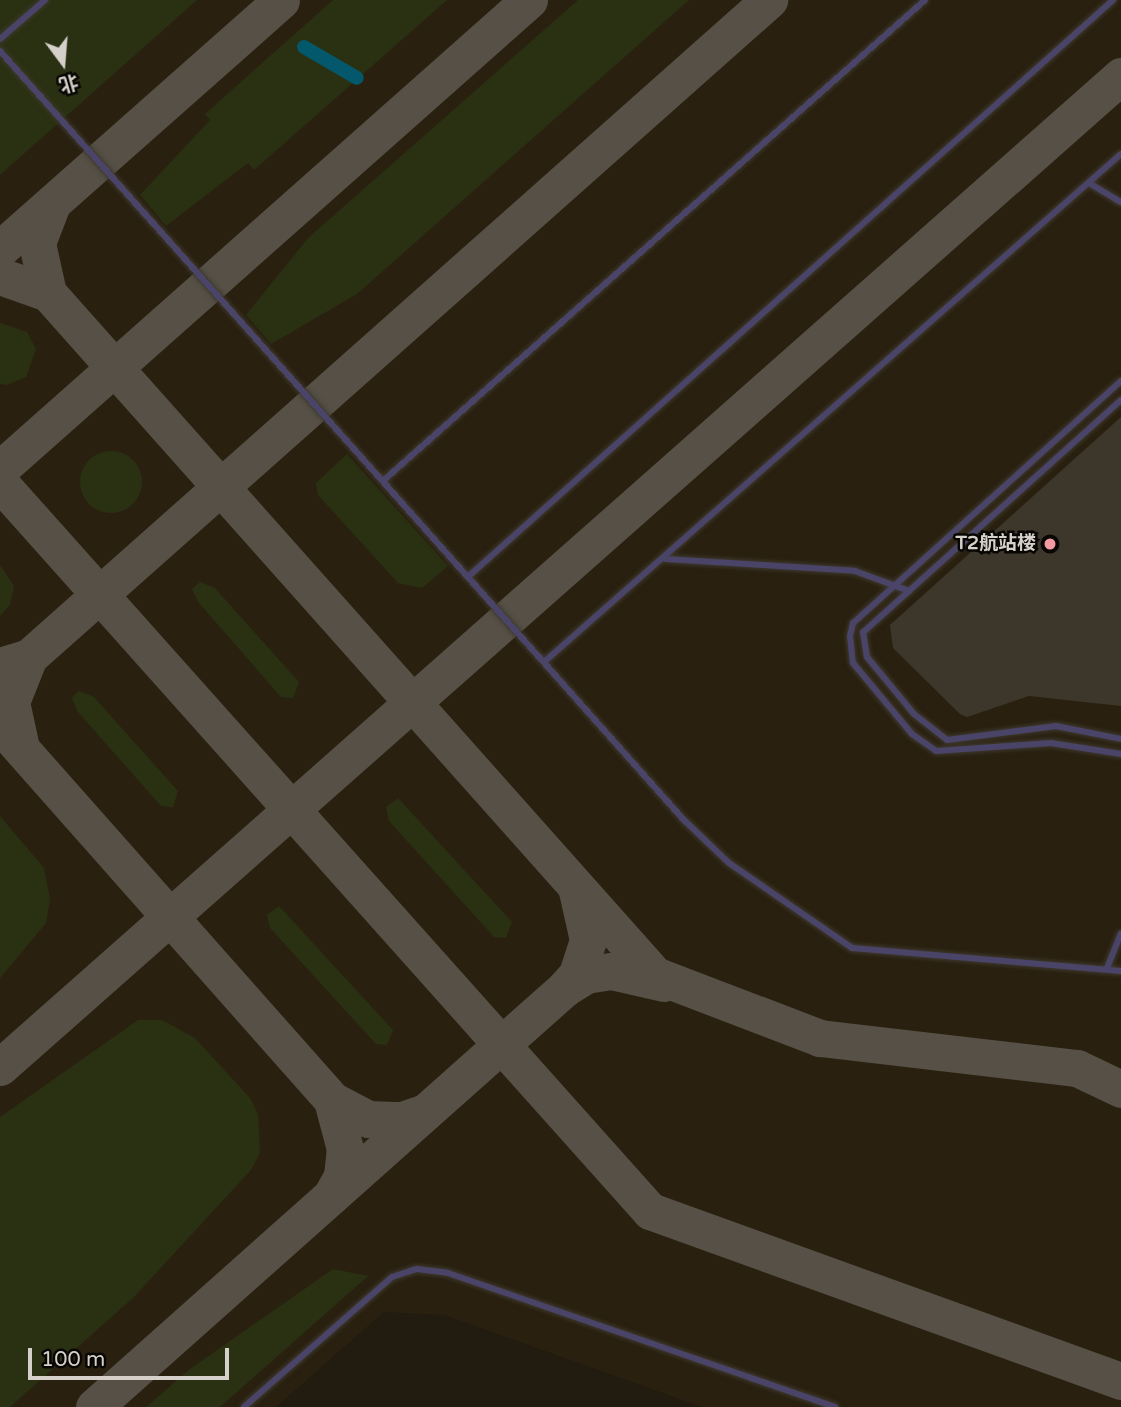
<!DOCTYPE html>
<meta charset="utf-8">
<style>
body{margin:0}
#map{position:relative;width:1121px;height:1407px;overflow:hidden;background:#211b10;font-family:"Varela Round","Noto Sans SC",sans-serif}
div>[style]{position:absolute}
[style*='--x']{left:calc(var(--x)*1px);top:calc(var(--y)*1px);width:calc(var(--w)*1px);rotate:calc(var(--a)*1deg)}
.built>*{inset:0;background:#29200f}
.green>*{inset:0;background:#2a3112}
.round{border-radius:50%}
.canal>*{height:14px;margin:-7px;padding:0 7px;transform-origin:7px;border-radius:7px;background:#04586c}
.taxiway>*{height:37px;margin:-18.5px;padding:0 18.5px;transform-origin:18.5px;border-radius:18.5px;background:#565046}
.building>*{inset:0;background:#3d372b}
.roads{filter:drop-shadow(0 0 2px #3e382e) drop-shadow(0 0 2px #3e382e)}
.lane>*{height:6px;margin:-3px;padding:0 3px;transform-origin:3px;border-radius:3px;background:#4a4568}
.dots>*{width:19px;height:19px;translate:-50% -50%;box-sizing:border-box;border:4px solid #080603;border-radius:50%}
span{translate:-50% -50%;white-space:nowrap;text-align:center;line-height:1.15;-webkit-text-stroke:5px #080603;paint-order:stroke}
.poi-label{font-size:19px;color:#d5d1ca;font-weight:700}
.right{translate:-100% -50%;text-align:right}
.north{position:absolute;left:28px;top:28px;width:70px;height:70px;-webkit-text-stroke:5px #080603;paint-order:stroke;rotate:164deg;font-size:19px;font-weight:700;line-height:28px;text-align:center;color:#d5d1ca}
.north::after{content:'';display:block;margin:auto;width:24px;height:32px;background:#d5d1ca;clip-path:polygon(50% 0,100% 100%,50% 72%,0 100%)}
.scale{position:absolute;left:28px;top:1348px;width:201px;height:32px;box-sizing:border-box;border:4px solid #d5d1ca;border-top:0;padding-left:9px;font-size:21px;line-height:24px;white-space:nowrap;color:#d5d1ca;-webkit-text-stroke:5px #080603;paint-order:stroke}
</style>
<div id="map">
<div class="built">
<i style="clip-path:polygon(0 0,1121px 0,1121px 1407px,702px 1407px,444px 1315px,384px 1312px,276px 1407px,0 1407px)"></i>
</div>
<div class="green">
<i style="clip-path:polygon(0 0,197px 0,0 175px)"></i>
<i style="clip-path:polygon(333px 0,447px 0,254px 170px,248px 163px,166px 226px,140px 195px,210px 120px,205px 114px)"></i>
<i style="clip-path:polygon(578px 0,689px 0,357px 294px,271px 344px,246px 315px,308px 238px)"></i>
<i style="clip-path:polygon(0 323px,27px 332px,36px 349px,26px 377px,7px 385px,0 384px)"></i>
<i class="round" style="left:80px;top:451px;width:62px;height:62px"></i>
<i style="clip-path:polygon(347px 454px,448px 566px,422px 588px,398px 583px,318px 495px,316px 483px)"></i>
<i style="clip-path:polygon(0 565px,14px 586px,10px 605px,0 616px)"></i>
<i style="clip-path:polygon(200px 582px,215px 588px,299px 682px,293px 698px,281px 697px,199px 603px,192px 589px)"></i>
<i style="clip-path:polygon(79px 691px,94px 697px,178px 791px,173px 807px,161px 806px,78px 712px,72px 698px)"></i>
<i style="clip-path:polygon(398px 798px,512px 922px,506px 938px,494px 937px,389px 821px,386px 807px)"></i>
<i style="clip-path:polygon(0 816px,44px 868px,50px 899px,46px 923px,0 978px)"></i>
<i style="clip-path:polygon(279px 906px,393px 1030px,387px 1045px,376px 1044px,270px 928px,267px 915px)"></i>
<i style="clip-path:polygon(138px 1020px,162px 1020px,195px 1038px,250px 1098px,258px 1114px,260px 1153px,251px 1170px,133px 1298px,10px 1407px,0 1407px,0 1117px)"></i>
<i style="clip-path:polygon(333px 1269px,368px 1276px,220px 1407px,146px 1407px,190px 1369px)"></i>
</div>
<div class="canal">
<i style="--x:304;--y:47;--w:61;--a:30.3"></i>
</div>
<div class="taxiway">
<i style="--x:0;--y:249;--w:375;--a:-41.5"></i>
<i style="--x:0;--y:276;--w:51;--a:19.5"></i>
<i style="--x:48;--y:293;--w:51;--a:-102.4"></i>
<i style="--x:37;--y:243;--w:42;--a:-69"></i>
<i style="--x:48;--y:293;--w:913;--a:48.33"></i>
<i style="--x:655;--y:975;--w:177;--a:20.9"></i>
<i style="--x:820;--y:1038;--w:259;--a:6.7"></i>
<i style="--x:1077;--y:1068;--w:49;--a:25.5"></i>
<i style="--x:0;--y:469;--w:707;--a:-41.56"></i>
<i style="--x:0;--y:483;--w:976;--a:48.24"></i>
<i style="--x:650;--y:1211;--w:501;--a:19.85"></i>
<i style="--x:29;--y:657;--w:990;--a:-41.6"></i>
<i style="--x:0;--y:666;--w:30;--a:-17"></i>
<i style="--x:29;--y:657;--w:48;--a:111.8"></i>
<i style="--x:11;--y:702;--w:47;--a:77.7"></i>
<i style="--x:0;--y:725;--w:501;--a:48.48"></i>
<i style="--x:565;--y:988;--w:25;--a:-32"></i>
<i style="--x:586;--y:975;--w:25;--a:-9"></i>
<i style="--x:611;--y:971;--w:54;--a:12.8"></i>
<i style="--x:0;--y:1067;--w:1496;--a:-41.48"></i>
<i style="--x:331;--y:1196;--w:23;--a:-61"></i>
<i style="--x:342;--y:1176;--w:27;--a:-84"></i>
<i style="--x:345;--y:1149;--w:51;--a:-104.9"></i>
<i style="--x:332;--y:1100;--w:41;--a:27.8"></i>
<i style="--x:368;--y:1119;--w:34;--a:2"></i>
<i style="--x:402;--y:1120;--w:24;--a:-19"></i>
<i style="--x:94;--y:1407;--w:630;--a:-41.66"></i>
<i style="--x:565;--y:988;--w:18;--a:-49"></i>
<i style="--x:577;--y:974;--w:36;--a:-72"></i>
<i style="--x:588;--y:940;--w:50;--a:-102.7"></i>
</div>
<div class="building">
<i style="clip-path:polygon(1121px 417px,1121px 706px,1029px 696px,967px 717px,960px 714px,893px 648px,890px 625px)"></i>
</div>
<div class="roads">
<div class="lane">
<i style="--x:0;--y:39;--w:60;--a:-40.9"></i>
<i style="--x:0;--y:51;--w:1029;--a:48.35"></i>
<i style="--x:684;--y:820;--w:62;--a:43.7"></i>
<i style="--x:729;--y:863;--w:150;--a:34.6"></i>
<i style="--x:852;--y:948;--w:270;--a:4.9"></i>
<i style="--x:1089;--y:183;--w:37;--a:31"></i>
<i style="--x:1121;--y:381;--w:361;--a:137.9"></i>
<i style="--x:853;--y:623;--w:13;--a:103"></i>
<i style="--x:850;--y:636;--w:27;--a:84"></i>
<i style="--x:853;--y:663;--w:92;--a:50.3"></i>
<i style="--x:912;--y:734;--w:29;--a:35"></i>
<i style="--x:936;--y:751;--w:115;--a:-4"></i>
<i style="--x:1051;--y:743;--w:71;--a:8.9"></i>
<i style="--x:1121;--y:400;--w:347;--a:138"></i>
<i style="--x:863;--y:632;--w:25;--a:81"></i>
<i style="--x:867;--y:657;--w:74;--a:50.5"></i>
<i style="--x:914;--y:714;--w:42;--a:38.2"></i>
<i style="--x:947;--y:740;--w:110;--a:-7.3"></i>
<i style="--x:1056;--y:726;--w:66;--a:11.3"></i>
<i style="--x:384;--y:480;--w:723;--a:-41.58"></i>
<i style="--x:666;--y:559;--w:189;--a:3.6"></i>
<i style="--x:855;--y:571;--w:58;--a:20.3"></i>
<i style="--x:470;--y:575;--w:863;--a:-41.8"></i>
<i style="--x:544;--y:662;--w:769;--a:-41.36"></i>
<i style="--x:1107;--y:968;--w:37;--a:-68"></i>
<i style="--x:244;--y:1407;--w:197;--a:-41.3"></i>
<i style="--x:392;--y:1277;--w:26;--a:-18"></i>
<i style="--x:417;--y:1269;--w:31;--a:7"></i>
<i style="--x:448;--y:1273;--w:410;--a:19.1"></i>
</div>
</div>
<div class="dots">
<i style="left:1050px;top:544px;background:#f49aa2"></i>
</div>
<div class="poi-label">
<span class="right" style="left:1036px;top:544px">T2航站楼</span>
</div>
<div class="north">北</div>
<div class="scale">100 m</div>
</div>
